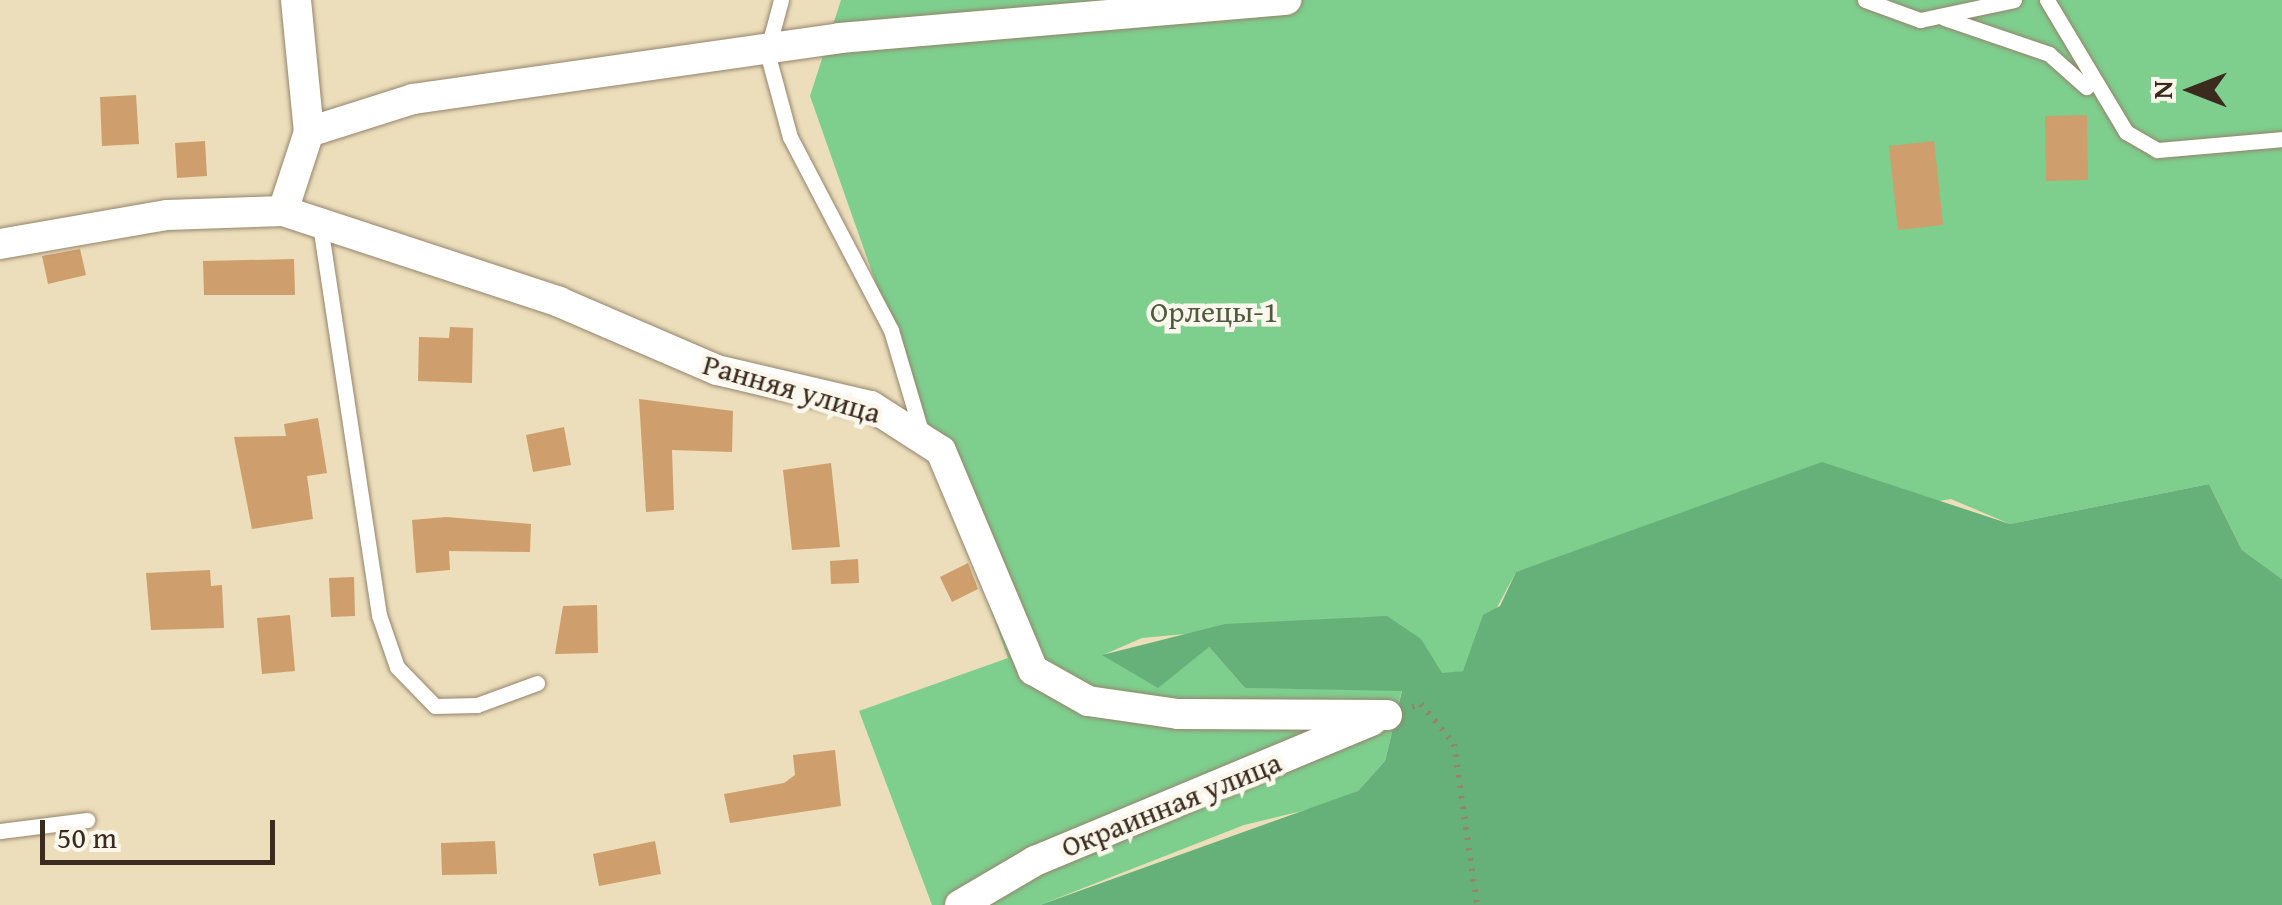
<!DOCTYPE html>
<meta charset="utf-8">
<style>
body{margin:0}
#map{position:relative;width:2282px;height:905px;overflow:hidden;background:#ecdebb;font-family:"Gentium Book Plus",serif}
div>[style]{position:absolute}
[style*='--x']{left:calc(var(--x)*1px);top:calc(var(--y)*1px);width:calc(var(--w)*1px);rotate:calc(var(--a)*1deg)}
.green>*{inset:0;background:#7ece8e}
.forest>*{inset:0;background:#66b179}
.building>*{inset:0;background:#ce9e6c}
.path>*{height:6px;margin-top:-3px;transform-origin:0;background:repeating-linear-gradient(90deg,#94846c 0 2.5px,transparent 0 10.5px)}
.roads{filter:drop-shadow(0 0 2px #94846c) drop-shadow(0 0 2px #94846c)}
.lane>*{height:15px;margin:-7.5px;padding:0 7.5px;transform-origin:7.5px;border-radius:7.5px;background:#fff}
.street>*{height:30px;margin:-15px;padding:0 15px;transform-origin:15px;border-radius:15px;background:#fff}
span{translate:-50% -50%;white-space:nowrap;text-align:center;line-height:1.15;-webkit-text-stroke:9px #fbf7ec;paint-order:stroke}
.park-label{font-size:30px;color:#4f5b40}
.street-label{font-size:30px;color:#3b2a1e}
.north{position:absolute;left:2142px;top:40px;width:100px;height:100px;-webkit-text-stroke:8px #fbf7ec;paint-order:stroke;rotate:270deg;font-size:28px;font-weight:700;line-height:40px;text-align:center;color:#3b2a1e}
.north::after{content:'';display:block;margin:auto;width:35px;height:45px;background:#3b2a1e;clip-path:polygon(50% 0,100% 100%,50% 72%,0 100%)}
.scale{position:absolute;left:40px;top:820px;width:235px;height:45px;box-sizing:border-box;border:5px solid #3b2a1e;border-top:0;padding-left:12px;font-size:30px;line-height:35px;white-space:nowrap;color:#3b2a1e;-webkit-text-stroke:8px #fbf7ec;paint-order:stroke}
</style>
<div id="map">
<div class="green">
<i style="clip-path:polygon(841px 0,2282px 0,2282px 579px,2242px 550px,2209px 484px,2010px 524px,1951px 499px,1516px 572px,1463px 671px,1442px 674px,1368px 617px,1142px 638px,1103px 655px,1209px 647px,1245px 688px,1402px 690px,1385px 761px,1358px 791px,1322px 806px,1244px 825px,1040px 905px,932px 905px,859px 711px,1008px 658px,810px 96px)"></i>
</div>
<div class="forest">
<i style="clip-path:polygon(1822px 462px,2010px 524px,2209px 484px,2242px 550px,2282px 579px,2282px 905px,1040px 905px,1358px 791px,1385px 761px,1402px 691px,1245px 688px,1209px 647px,1158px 688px,1102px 655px,1225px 624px,1387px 616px,1421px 639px,1442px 673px,1463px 671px,1483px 615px,1500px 606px,1516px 572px)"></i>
</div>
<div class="building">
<i style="clip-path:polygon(136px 95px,139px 144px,102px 146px,100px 97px)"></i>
<i style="clip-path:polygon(2087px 115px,2088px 180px,2046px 181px,2045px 116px)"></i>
<i style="clip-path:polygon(205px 141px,207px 176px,177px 178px,175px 143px)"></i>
<i style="clip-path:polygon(1934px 141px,1943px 225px,1898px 230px,1889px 146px)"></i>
<i style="clip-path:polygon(80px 249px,86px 275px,48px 284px,42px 256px)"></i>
<i style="clip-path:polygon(294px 259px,295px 295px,204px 295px,203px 261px)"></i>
<i style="clip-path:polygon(450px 327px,473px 328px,472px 383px,418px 381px,419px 337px,449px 338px)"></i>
<i style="clip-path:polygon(639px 399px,733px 411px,732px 452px,672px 450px,674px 510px,646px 512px)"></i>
<i style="clip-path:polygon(318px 418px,327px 473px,307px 476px,313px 519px,252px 529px,234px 437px,286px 436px,284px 424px)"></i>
<i style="clip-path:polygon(564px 427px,571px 465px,533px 472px,526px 435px)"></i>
<i style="clip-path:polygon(831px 463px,840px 547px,792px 550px,783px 470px)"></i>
<i style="clip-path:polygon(446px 517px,531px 524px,530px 552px,449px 551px,450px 570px,416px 573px,412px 520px)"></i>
<i style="clip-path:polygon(858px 559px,859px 583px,831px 584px,830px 561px)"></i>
<i style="clip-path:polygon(968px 563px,978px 589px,952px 602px,940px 577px)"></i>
<i style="clip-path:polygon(210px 570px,211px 586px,222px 585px,224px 628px,151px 630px,146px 573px)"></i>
<i style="clip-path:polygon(354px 577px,355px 616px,331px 617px,329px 578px)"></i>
<i style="clip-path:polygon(597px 605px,598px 653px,555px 654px,563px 606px)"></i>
<i style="clip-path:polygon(290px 615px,295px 671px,262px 674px,257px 618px)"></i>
<i style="clip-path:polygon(835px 750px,841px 806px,730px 823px,724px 794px,784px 783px,795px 775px,793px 755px)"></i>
<i style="clip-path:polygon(495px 841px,497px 874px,442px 875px,441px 843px)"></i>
<i style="clip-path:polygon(655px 841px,661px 874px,599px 886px,593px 854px)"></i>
</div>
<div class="path">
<i style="--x:1412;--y:707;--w:9;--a:-18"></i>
<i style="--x:1421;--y:704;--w:52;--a:50.5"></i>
<i style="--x:1454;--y:744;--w:163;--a:81.9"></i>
</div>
<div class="roads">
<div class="lane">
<i style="--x:781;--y:0;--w:54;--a:105.1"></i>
<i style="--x:767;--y:52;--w:88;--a:74.9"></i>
<i style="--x:790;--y:137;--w:218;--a:62.4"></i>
<i style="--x:891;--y:330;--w:105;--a:73.5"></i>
<i style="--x:1865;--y:0;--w:59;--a:20"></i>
<i style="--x:1920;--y:20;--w:96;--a:-12"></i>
<i style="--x:2047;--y:0;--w:154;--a:59.1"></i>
<i style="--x:2126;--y:132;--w:36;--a:30"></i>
<i style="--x:2157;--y:150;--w:125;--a:-5"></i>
<i style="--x:1944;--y:18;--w:111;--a:18.9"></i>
<i style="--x:2049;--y:54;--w:50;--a:41.7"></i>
<i style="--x:320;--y:225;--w:394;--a:81.4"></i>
<i style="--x:379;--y:615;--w:55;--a:70.9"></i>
<i style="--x:397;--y:667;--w:54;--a:45.7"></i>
<i style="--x:435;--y:706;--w:42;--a:-1.4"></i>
<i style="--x:477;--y:705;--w:64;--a:-20.1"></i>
<i style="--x:0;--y:831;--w:88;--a:-7.2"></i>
</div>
<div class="street">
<i style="--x:296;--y:0;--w:133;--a:84.4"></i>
<i style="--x:283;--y:211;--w:83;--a:-71.8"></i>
<i style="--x:309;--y:132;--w:109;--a:-17.6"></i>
<i style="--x:413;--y:99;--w:431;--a:-8.1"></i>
<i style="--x:840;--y:38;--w:448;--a:-4.9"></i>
<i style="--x:0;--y:244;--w:169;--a:-9.9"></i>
<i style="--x:167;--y:215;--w:116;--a:-2"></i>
<i style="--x:283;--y:211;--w:291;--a:18.2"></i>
<i style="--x:559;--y:302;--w:172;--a:23.3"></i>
<i style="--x:717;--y:370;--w:158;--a:13.2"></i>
<i style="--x:871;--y:406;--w:83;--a:32.7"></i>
<i style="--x:941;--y:451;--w:238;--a:67.2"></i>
<i style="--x:1033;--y:670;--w:63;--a:29.4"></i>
<i style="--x:1088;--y:701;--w:91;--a:8.2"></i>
<i style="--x:1178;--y:714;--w:209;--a:0.3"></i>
<i style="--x:960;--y:905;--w:87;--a:-30.4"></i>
<i style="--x:1035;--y:861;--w:365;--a:-22.6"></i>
</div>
</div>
<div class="park-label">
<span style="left:1214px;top:311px">Орлецы-1</span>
</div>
<div class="street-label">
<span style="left:792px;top:388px;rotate:16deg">Ранняя улица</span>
<span style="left:1171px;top:804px;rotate:-22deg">Окраинная улица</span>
</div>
<div class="north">N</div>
<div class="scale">50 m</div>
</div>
